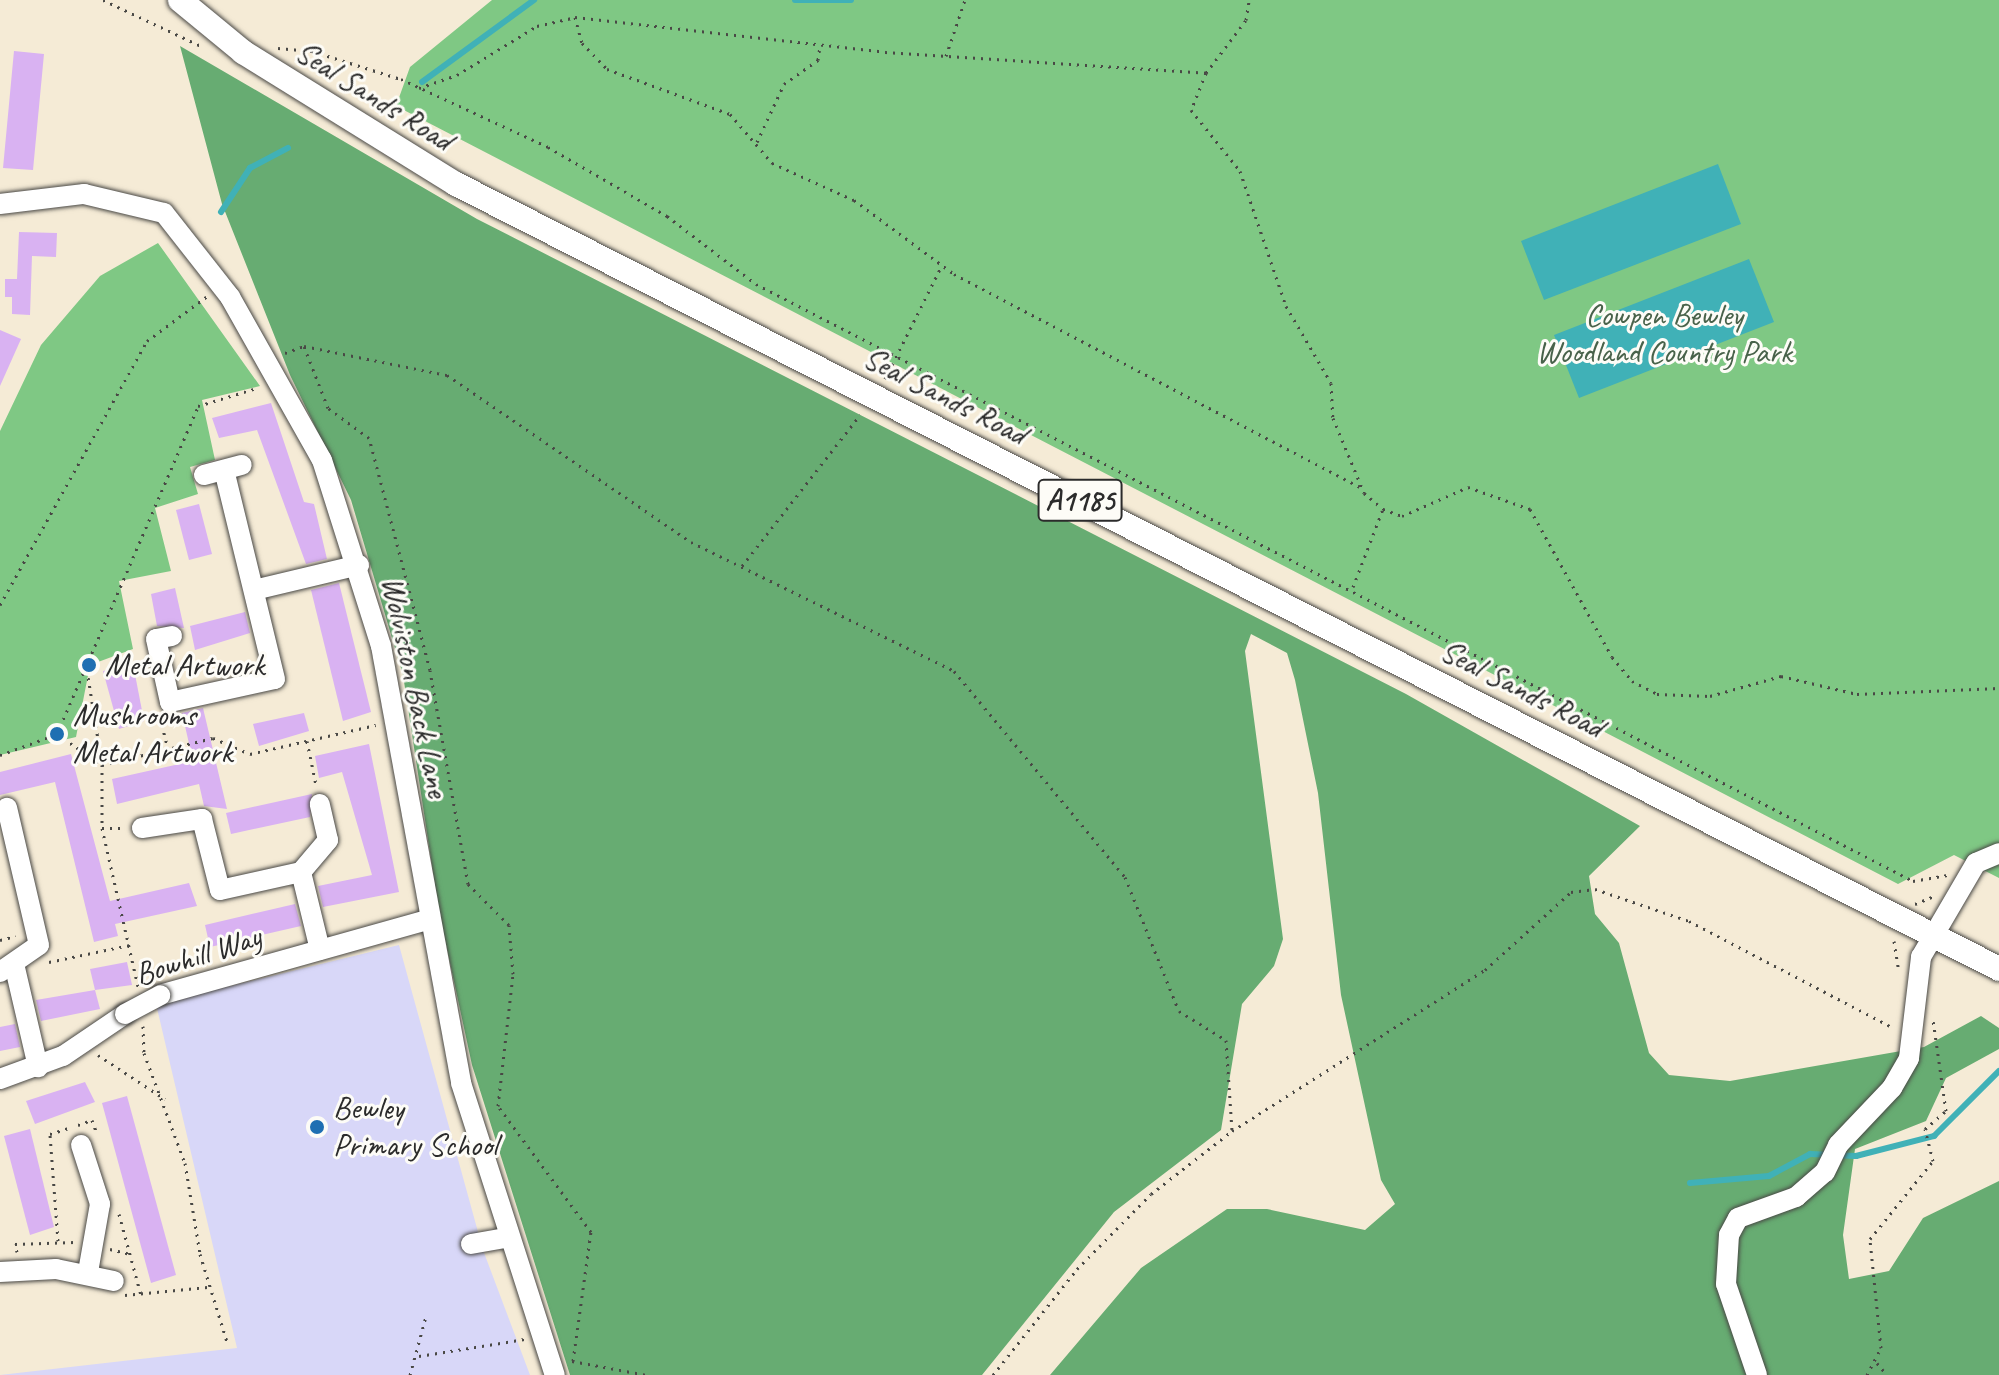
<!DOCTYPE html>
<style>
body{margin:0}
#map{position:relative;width:1999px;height:1375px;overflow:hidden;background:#f5ebd6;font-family:Caveat,sans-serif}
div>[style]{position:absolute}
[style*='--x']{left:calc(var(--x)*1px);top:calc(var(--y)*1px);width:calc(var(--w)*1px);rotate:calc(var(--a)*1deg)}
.built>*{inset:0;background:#d8d7f8}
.green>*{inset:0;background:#7fc884}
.forest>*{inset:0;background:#67ac72}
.water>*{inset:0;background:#40b1b7}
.stream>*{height:6px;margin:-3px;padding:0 3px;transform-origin:3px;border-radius:3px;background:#40b1b7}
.building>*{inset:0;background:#d9b2f2}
.path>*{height:3px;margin-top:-1.5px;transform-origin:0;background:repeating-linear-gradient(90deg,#494845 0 2px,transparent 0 8px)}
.roads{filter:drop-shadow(0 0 2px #494845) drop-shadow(0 0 2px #494845)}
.minor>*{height:20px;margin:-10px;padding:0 10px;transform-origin:10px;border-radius:10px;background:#fff}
.major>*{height:24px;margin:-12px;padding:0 12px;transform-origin:12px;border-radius:12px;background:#fff}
.bridges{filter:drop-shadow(0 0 2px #494845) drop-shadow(0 0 2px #494845)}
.minor-bridge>*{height:20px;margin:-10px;padding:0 10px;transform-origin:10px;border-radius:10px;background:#fff}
.dots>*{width:22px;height:22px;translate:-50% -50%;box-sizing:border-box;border:4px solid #fdfcf7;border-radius:50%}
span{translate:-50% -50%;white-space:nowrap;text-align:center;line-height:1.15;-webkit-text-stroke:6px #fdfcf7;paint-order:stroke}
.shield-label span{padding:2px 6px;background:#fdfcf7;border:2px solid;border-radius:6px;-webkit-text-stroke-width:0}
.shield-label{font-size:30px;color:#2b2b2b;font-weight:700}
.street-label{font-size:32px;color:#2b2b2b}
.park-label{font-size:32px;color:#48624a}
.poi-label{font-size:32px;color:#2b2b2b}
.left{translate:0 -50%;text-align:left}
</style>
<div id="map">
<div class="built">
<i style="clip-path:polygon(399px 945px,483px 1250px,530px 1375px,0 1375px,237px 1348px,156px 1004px)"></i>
</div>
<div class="green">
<i style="clip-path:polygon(492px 0,1999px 0,1999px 878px,1954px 855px,1898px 884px,396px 106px,410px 67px)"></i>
<i style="clip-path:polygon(158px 243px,260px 386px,202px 400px,215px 460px,190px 467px,198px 494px,155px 508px,171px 571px,119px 581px,133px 649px,90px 665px,76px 737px,0 755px,0 431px,41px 345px,100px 276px)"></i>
</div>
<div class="forest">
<i style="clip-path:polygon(180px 46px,477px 219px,1406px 694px,1640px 826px,1589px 876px,1595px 914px,1619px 943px,1649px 1053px,1669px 1075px,1730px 1081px,1924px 1047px,1981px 1016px,1999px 1028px,1999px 1049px,1946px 1078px,1926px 1121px,1855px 1149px,1843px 1235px,1849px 1279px,1889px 1271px,1923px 1218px,1999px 1181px,1999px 1375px,1050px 1375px,1141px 1268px,1227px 1209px,1267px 1209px,1365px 1230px,1395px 1204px,1381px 1180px,1341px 995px,1318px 793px,1295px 680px,1287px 653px,1251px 634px,1245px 651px,1283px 939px,1274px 966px,1242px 1004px,1221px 1130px,1114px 1212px,982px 1375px,570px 1375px,472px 1065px,439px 912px,403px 675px,351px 500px,290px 375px,222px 204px)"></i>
</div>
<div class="water">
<i style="clip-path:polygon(1718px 164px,1741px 224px,1544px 300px,1521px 241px)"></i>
<i style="clip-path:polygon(1749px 259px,1774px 322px,1579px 398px,1554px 335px)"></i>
</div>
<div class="stream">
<i style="--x:795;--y:0;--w:56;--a:0"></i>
<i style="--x:422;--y:82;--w:139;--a:-36.2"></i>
<i style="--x:221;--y:212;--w:53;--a:-56.6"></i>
<i style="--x:250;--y:168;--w:43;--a:-27.8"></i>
<i style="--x:1690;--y:1183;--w:79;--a:-5.1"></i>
<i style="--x:1769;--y:1176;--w:47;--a:-28.2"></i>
<i style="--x:1810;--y:1154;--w:46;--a:2.5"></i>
<i style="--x:1856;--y:1156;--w:81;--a:-14.4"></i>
<i style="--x:1934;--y:1136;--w:92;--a:-45"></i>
</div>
<div class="building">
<i style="clip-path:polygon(14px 51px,44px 54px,33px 170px,3px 168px)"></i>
<i style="clip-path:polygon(19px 232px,57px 233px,56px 257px,32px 256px,30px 315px,12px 314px,12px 297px,5px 297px,5px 279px,17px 279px)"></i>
<i style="clip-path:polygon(0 330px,21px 339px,0 386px)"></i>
<i style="clip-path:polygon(271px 403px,304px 502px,314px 504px,327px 559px,306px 564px,257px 430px,219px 438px,212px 418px)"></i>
<i style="clip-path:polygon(199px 504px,212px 554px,189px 560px,176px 510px)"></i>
<i style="clip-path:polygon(339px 583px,371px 712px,343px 721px,311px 590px)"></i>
<i style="clip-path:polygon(175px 588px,184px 628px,157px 626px,151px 594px)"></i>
<i style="clip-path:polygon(245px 612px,250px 633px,195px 650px,190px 626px)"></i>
<i style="clip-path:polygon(133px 664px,144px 721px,119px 729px,103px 671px)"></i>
<i style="clip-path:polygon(203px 708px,227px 809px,204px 806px,199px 784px,117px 804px,112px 779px,193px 761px,182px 713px)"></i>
<i style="clip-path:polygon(304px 713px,309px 731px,259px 746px,253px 724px)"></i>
<i style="clip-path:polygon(369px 744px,399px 892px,323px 907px,318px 886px,372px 875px,342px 772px,319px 778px,315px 756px)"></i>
<i style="clip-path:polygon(71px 754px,110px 901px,189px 883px,197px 906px,115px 924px,118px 936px,94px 942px,55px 782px,0 795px,0 772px)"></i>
<i style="clip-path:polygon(312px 794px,310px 817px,231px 834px,226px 813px)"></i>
<i style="clip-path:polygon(295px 904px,301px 926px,210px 947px,205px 925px)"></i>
<i style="clip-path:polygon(127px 962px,132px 985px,95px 990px,90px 969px)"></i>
<i style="clip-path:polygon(95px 990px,100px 1009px,41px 1021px,36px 1000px)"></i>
<i style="clip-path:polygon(15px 1024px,20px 1047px,0 1051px,0 1027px)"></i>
<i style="clip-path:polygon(85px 1082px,95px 1102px,35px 1124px,26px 1101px)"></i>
<i style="clip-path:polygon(127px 1096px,176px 1275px,151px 1283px,102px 1103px)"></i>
<i style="clip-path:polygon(30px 1129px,54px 1227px,30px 1235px,4px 1136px)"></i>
</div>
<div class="path">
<i style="--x:103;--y:0;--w:108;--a:25.1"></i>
<i style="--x:575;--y:17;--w:27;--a:75"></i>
<i style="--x:582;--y:43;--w:36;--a:46"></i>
<i style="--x:607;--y:69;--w:131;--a:20.1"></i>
<i style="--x:730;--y:114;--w:65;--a:49.4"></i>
<i style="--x:772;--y:163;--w:90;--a:24.3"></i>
<i style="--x:854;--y:200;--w:124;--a:36.5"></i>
<i style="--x:954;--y:274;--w:461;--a:27.7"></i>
<i style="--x:278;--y:48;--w:34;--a:5"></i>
<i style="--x:312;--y:51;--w:93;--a:17.5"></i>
<i style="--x:401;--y:79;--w:162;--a:24.8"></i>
<i style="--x:548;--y:147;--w:138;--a:30.1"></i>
<i style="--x:667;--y:216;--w:112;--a:37.4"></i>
<i style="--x:756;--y:284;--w:1302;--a:27.29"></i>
<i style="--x:1913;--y:881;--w:35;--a:-10"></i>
<i style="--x:946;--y:56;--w:59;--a:-71.3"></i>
<i style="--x:1206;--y:73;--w:66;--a:-53"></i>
<i style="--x:1246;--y:20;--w:20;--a:-81"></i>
<i style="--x:419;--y:88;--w:40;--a:-18.9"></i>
<i style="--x:457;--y:75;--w:94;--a:-31.5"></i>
<i style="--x:537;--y:26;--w:39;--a:-13"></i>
<i style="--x:575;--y:17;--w:312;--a:6.4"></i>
<i style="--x:885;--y:52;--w:322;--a:3.7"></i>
<i style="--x:1206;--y:73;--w:40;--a:112"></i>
<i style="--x:1191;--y:110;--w:78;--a:51.2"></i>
<i style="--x:1240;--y:171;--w:143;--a:71.2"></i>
<i style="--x:1286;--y:306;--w:89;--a:59.7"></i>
<i style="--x:1331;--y:383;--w:35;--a:87"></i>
<i style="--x:1333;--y:418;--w:81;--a:67.5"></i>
<i style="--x:1364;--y:493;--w:25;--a:40"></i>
<i style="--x:1383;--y:509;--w:20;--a:20"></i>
<i style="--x:1402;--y:516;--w:72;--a:-23.7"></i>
<i style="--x:1468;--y:487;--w:66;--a:19.5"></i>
<i style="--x:1530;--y:509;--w:169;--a:61"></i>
<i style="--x:1612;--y:657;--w:31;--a:50"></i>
<i style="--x:1632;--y:681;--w:28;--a:27"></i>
<i style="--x:1657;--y:694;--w:53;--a:2.2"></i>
<i style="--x:1710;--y:696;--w:74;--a:-15.7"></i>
<i style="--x:1781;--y:676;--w:78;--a:13.3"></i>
<i style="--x:1857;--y:694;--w:142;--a:-2.4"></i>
<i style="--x:757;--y:142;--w:64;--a:-65"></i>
<i style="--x:784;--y:84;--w:42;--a:-35.2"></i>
<i style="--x:818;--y:60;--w:15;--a:-82"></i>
<i style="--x:285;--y:353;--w:20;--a:-20"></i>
<i style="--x:885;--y:379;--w:127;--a:-63.4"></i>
<i style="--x:742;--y:566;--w:192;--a:-52"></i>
<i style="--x:1353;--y:587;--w:84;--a:-69"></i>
<i style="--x:0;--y:605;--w:302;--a:-60.9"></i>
<i style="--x:147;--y:341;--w:74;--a:-36.7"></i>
<i style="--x:87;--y:670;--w:96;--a:81"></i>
<i style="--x:102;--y:765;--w:114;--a:-13.7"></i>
<i style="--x:213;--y:738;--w:40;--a:23.4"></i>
<i style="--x:250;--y:754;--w:129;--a:-13"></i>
<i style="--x:160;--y:717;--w:32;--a:76"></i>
<i style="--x:57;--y:734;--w:55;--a:34.6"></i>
<i style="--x:102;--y:765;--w:63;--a:90"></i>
<i style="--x:102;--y:828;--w:163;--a:77.2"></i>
<i style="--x:307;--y:741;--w:45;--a:78.4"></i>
<i style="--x:0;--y:755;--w:61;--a:-20.2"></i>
<i style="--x:57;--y:734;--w:357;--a:-66.7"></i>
<i style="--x:198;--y:406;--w:62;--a:-17"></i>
<i style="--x:102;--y:828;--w:20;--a:0"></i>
<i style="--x:1915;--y:904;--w:21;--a:-23"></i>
<i style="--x:0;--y:940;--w:16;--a:-14"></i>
<i style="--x:1894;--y:941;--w:31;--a:81"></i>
<i style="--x:49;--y:962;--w:83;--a:-11.9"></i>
<i style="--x:143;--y:1026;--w:27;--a:88"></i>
<i style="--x:144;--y:1053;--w:117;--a:69.6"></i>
<i style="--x:185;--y:1163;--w:92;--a:80.6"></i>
<i style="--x:200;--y:1254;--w:95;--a:72.9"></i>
<i style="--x:98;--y:1055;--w:80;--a:33.3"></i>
<i style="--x:78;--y:1125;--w:15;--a:-20"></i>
<i style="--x:92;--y:1120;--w:15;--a:70"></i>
<i style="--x:119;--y:1214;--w:84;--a:74.8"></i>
<i style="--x:58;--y:1241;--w:107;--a:-94.3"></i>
<i style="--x:50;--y:1134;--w:22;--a:-18"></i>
<i style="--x:110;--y:1249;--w:21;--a:14"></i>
<i style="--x:17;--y:1252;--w:8;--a:-104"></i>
<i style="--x:15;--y:1244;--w:60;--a:-1.9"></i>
<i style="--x:125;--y:1295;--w:83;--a:-5.5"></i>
<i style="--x:419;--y:1356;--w:107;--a:-9.1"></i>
<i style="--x:572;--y:1361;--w:76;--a:10.6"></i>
<i style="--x:573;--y:1361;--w:130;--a:-82.1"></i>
<i style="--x:591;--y:1232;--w:157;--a:-126.4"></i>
<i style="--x:498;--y:1106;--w:133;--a:-83.5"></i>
<i style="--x:513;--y:974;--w:49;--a:-94.7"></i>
<i style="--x:509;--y:925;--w:58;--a:-135"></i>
<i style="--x:468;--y:884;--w:217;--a:-100.1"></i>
<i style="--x:430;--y:670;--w:240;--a:-104.7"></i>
<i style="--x:369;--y:438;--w:51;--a:-143.8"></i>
<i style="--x:328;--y:408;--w:66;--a:-111.2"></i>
<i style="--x:304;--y:346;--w:146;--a:11.5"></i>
<i style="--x:447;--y:375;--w:296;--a:34.4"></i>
<i style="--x:691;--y:542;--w:293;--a:26.1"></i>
<i style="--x:954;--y:671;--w:268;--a:50.3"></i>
<i style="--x:1125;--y:877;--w:144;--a:68.1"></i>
<i style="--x:1179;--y:1011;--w:55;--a:31.7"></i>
<i style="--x:1226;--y:1040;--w:91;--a:86.2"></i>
<i style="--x:1877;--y:1363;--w:16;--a:50"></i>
<i style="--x:410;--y:1375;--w:61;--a:-74.8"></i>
<i style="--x:993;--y:1375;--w:135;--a:-51.6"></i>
<i style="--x:1077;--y:1269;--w:105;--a:-45.4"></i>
<i style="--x:1151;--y:1194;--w:103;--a:-37.9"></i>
<i style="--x:1232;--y:1131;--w:300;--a:-32.5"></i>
<i style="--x:1485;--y:970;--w:116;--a:-42.2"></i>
<i style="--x:1571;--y:892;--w:24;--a:-7"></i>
<i style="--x:1595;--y:889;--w:99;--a:18.8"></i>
<i style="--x:1689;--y:921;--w:231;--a:27.6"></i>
<i style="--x:1867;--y:1375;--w:30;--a:-63"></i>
<i style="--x:1881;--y:1348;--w:110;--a:-95.8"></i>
<i style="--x:1870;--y:1239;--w:100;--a:-51.1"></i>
<i style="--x:1933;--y:1161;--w:33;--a:-104"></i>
<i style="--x:1925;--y:1129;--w:28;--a:-41"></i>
<i style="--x:1946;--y:1111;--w:92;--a:-98.1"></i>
</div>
<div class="roads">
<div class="minor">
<i style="--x:0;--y:204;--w:85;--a:-6.8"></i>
<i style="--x:84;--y:194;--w:82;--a:13.4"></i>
<i style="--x:164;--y:213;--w:107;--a:51.8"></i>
<i style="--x:230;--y:297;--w:187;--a:60.6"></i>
<i style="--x:322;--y:460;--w:195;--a:72.4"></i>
<i style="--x:381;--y:646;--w:444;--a:79.6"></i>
<i style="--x:461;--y:1083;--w:307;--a:72.2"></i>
<i style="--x:204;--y:475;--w:39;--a:-15"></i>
<i style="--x:254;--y:590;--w:108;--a:-13.4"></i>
<i style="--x:172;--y:636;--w:16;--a:169"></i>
<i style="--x:156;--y:639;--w:65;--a:77.5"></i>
<i style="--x:170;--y:702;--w:107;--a:-12.4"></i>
<i style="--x:275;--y:679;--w:215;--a:-103.7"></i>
<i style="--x:142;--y:828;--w:61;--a:-8.5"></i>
<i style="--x:202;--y:819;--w:73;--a:75.8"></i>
<i style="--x:220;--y:890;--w:83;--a:-12.5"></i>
<i style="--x:301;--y:872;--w:42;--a:-49.8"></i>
<i style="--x:328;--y:840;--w:37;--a:-103"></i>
<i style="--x:301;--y:872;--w:80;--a:76.3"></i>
<i style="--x:15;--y:968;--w:102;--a:76.9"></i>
<i style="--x:0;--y:972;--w:47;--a:-34.7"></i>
<i style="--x:39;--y:945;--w:141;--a:-103.1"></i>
<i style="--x:160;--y:995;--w:277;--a:-15.7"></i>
<i style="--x:0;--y:1079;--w:67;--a:-20.1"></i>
<i style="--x:63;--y:1056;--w:75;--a:-34.1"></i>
<i style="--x:81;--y:1145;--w:62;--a:72.1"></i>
<i style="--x:100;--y:1204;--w:69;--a:100"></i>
<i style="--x:471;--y:1244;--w:39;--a:-10"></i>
<i style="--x:0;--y:1272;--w:56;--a:-3.1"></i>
<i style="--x:56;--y:1269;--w:59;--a:11.7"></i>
<i style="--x:1757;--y:1375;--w:96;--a:-108.8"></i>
<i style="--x:1726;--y:1284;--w:49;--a:-86.5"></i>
<i style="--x:1729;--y:1235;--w:19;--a:-62"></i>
<i style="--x:1738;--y:1218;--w:62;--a:-19.9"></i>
<i style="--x:1796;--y:1197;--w:38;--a:-41"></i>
<i style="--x:1825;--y:1172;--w:30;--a:-64"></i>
<i style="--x:1838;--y:1145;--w:79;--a:-46.5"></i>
<i style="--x:1892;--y:1088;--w:34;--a:-60"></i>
<i style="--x:1909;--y:1058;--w:102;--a:-83.2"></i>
<i style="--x:1921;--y:957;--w:109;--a:-59.7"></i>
<i style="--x:1976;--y:863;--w:25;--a:-23"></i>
</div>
<div class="major">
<i style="--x:180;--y:0;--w:82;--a:39.5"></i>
<i style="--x:243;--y:52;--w:251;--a:31.8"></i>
<i style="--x:456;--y:184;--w:1731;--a:26.96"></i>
</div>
</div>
<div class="bridges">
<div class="minor-bridge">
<i style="--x:125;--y:1014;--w:40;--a:-28"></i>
</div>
</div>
<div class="dots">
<i style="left:89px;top:665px;background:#1f6fb2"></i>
<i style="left:57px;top:734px;background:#1f6fb2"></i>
<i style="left:317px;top:1127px;background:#1f6fb2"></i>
</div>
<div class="shield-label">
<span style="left:1080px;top:500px">A1185</span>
</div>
<div class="street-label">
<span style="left:374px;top:96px;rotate:32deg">Seal Sands Road</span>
<span style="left:945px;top:396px;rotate:27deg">Seal Sands Road</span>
<span style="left:415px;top:687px;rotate:78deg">Wolviston Back Lane</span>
<span style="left:1522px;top:689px;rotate:27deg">Seal Sands Road</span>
<span style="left:198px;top:956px;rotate:-18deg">Bowhill Way</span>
</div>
<div class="park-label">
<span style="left:1664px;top:334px">Cowpen Bewley<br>Woodland Country Park</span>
</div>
<div class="poi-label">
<span class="left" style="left:105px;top:665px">Metal Artwork</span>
<span class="left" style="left:73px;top:734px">Mushrooms<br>Metal Artwork</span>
<span class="left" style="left:333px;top:1127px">Bewley<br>Primary School</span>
</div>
</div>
